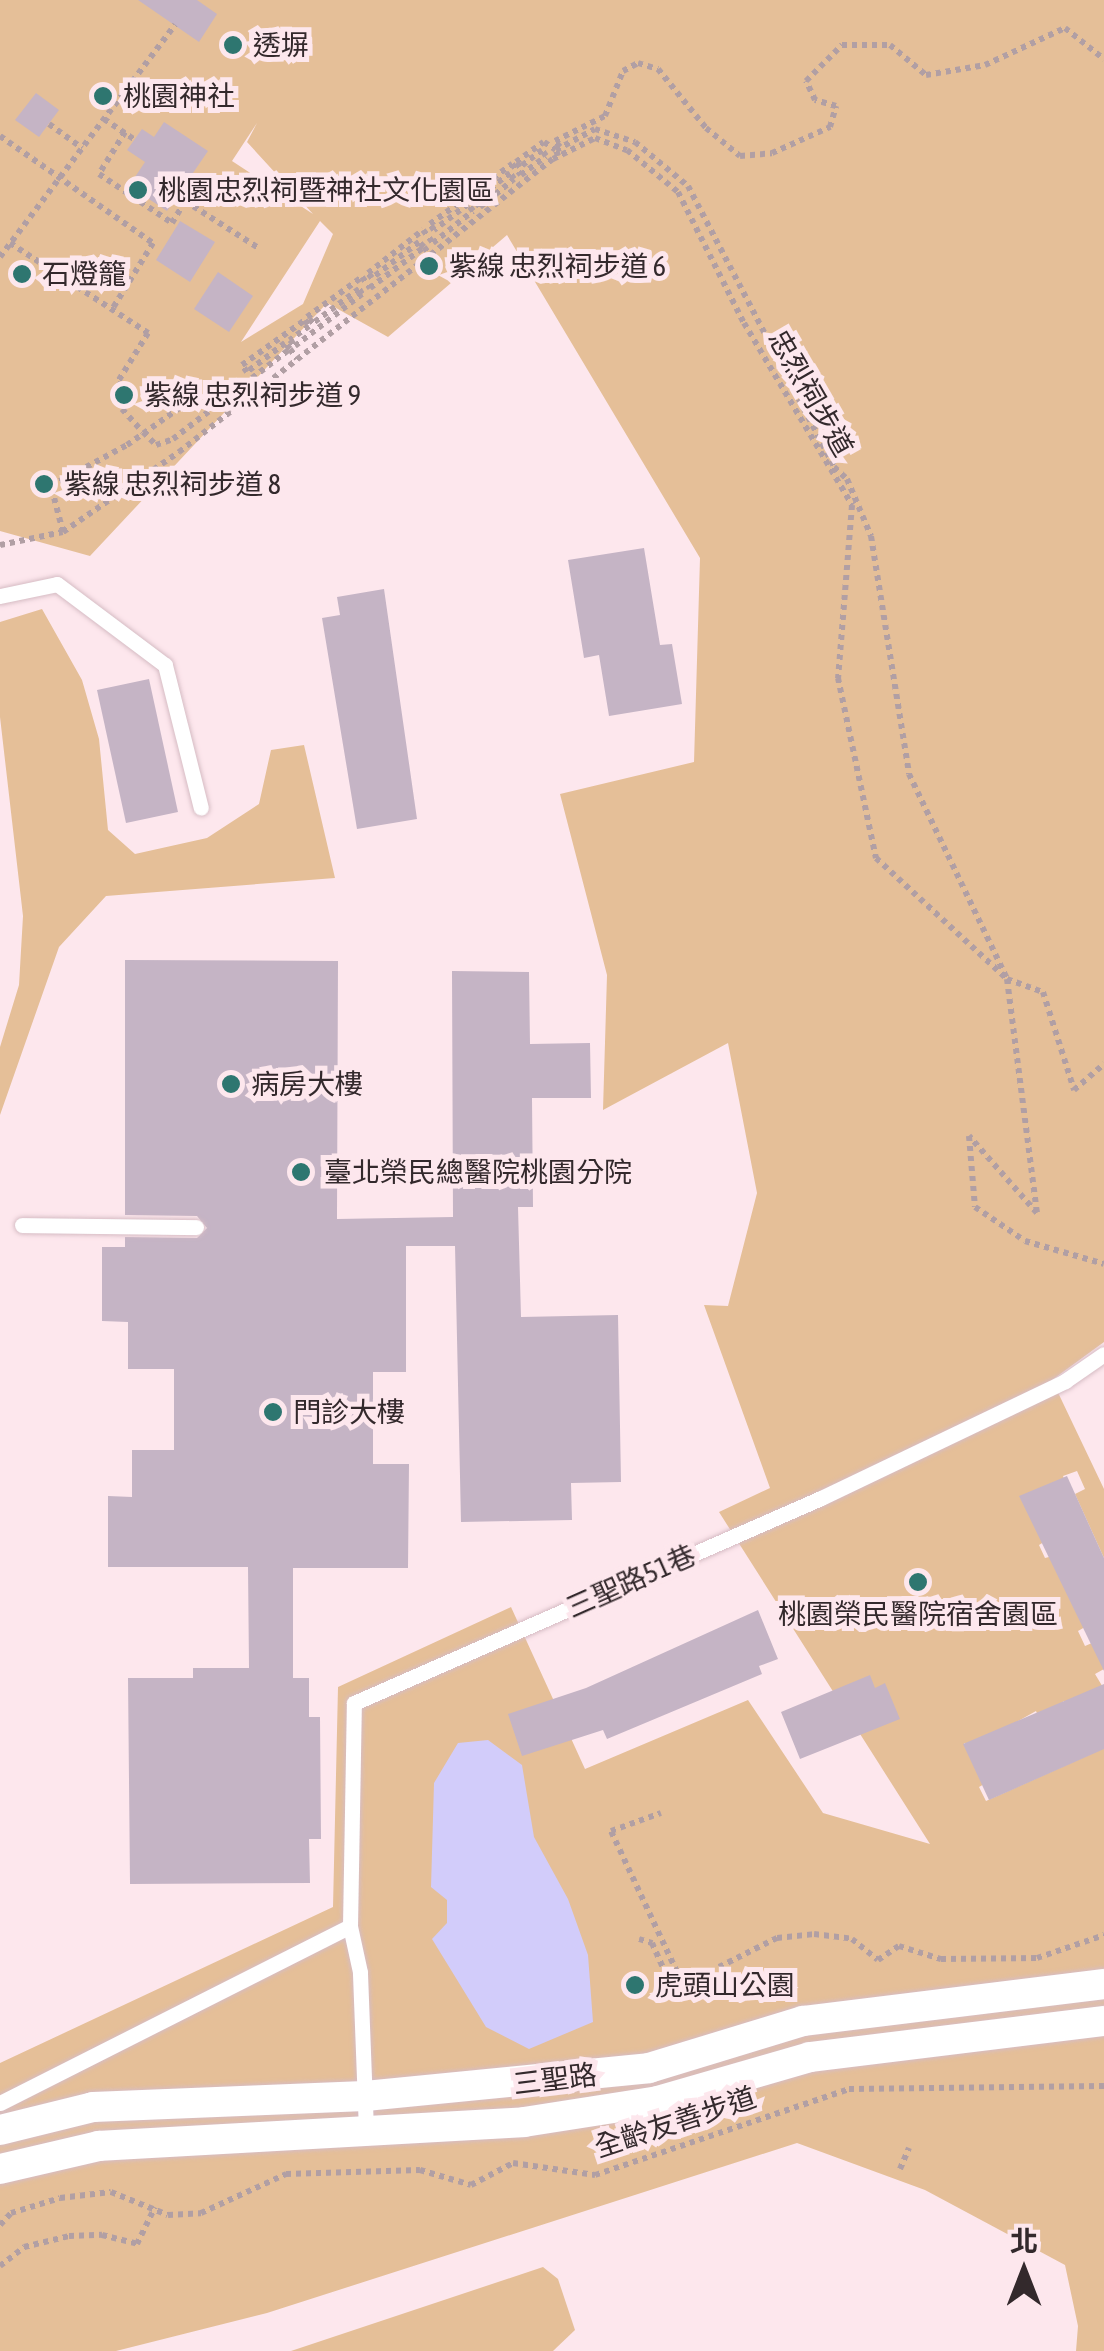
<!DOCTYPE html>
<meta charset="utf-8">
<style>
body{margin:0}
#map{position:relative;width:1104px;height:2351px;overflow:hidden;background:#fde7ed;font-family:"Asap Condensed","Noto Sans TC",sans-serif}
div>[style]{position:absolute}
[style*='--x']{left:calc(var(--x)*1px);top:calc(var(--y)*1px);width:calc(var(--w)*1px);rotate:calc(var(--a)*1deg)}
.green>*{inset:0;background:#e5bf98}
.water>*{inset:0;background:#d2ccfa}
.building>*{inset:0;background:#c5b4c5}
.path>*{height:6px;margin-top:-3px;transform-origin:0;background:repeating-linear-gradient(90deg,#b19fa4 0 5px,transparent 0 10px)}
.roads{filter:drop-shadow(0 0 2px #d6bcc4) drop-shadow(0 0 2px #d6bcc4)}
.service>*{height:15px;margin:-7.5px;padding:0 7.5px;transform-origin:7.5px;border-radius:7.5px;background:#fff}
.minor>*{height:30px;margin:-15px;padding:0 15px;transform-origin:15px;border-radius:15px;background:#fff}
.path-bridge>*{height:6px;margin-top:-3px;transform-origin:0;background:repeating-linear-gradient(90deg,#b19fa4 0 5px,transparent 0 10px)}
.dots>*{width:28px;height:28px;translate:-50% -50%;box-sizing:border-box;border:5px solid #fde7ed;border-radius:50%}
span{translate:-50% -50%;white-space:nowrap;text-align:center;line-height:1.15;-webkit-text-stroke:10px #fde7ed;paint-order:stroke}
.poi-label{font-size:28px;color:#33292c}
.left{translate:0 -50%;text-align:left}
.street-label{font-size:28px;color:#33292c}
.north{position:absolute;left:974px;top:2221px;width:100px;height:100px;-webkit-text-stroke:8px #fde7ed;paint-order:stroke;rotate:0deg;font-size:28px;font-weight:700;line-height:40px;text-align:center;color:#33292c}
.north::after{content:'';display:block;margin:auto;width:35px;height:45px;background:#33292c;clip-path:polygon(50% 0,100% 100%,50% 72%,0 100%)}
</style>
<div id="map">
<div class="green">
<i style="clip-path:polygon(evenodd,0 0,1104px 0,1104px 1342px,1052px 1380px,1104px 1489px,1104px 1558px,1075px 1494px,1085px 1489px,1077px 1471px,1063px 1476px,1066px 1484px,1020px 1497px,1047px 1540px,1039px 1545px,1045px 1558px,1053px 1556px,1085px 1627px,1078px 1631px,1085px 1646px,1092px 1643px,1104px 1669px,1095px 1674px,1104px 1689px,1104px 2351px,1076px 2351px,1078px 2326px,1065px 2265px,925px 2190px,797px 2143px,267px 2313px,116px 2351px,0 2351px,0 2063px,333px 1907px,338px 1687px,511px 1607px,585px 1769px,748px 1700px,823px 1813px,930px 1844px,719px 1512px,770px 1488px,704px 1305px,728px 1306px,757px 1193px,728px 1043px,603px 1110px,607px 975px,560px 794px,694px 762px,700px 558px,507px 235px,388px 337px,327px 303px,90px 556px,0 531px,0 0,257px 123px,247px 142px,313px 214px,232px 161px,257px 123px,0 0,320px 221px,333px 234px,303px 304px,241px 342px,320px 221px,0 0,1064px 1701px,1091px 1754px,986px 1801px,979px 1787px,986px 1783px,964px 1743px,979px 1743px,1036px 1711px,1039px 1718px,1064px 1701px)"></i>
<i style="clip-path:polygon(42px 609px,82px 680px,99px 739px,108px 830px,135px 854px,207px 838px,259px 804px,271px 750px,304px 745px,335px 878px,106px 896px,59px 947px,0 1115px,0 1047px,19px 985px,23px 916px,0 717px,0 622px)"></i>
<i style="clip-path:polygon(543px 2267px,558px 2279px,575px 2330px,553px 2351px,291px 2351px)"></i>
</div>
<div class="water">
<i style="clip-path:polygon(488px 1740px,522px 1765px,534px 1837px,568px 1899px,588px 1955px,593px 2022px,529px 2049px,486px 2027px,432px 1939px,447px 1923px,447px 1900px,431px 1887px,434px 1783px,458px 1743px)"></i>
</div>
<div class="building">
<i style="clip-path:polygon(138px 0,197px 0,217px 14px,199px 42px)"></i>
<i style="clip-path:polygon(36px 93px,59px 110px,39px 137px,15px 120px)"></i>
<i style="clip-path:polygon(164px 122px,208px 151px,167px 211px,129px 186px,145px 162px,127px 150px,142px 129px,154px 137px)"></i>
<i style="clip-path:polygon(180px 221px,215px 242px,190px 282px,156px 260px)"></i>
<i style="clip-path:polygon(218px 272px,253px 296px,229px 332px,194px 309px)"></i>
<i style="clip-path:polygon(644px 548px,660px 645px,672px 644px,682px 704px,609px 716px,599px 655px,584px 658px,568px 560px)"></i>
<i style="clip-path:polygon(384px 589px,417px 819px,357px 829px,322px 618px,340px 615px,337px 597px)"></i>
<i style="clip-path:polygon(149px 679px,178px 812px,126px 823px,97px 690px)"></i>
<i style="clip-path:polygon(125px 960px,338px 961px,337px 1219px,453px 1217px,452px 971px,529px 972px,530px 1044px,590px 1043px,591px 1098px,532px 1098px,533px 1207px,518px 1207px,521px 1317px,618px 1315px,621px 1482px,571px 1483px,572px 1520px,461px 1522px,455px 1246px,406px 1246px,406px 1372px,373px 1372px,373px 1464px,409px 1464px,408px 1568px,293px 1568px,293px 1678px,309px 1678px,309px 1717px,320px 1717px,321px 1839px,309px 1839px,310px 1883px,130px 1884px,128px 1678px,193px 1678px,193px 1668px,249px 1668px,248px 1567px,108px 1567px,108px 1496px,132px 1497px,132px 1450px,174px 1450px,174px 1369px,128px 1369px,128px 1322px,102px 1321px,102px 1247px,125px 1247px,125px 1237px,197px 1238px,207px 1228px,197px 1216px,125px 1215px)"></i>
<i style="clip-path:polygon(1067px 1476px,1104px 1558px,1104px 1671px,1019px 1496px)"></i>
<i style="clip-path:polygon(758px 1610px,778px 1659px,759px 1666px,762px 1674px,607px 1739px,603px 1730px,522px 1756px,508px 1714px,586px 1688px)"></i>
<i style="clip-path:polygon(870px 1675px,875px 1688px,885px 1683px,900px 1719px,800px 1759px,781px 1712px)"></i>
<i style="clip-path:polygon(1104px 1684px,1104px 1749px,989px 1800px,963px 1744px)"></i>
</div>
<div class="path">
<i style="--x:104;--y:119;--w:36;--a:34"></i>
<i style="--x:49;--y:124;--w:41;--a:36"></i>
<i style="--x:125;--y:132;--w:49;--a:121.8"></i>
<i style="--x:99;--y:174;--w:88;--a:33.9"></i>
<i style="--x:172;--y:223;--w:26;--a:-59"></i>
<i style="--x:185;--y:201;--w:89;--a:32.6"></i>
<i style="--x:0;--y:136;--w:187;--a:35"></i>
<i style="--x:153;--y:243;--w:80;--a:121.7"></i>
<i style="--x:560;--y:147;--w:8;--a:-130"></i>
<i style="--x:555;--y:141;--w:56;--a:-26.6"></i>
<i style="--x:605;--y:116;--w:48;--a:-68.2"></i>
<i style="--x:623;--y:71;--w:17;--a:-28"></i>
<i style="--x:638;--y:63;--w:21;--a:17"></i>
<i style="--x:658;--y:69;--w:76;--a:50.9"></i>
<i style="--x:706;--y:128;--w:44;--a:39.5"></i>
<i style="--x:740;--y:156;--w:32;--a:-5"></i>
<i style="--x:772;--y:153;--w:64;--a:-24.1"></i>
<i style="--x:830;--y:127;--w:22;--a:-74"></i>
<i style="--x:836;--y:106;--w:22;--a:-164"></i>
<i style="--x:815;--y:100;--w:21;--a:-115"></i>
<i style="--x:806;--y:81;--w:51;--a:-45"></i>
<i style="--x:842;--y:45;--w:48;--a:0"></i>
<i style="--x:890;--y:45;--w:47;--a:39.8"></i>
<i style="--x:926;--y:75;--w:60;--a:-9.6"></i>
<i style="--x:985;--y:65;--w:88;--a:-24.8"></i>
<i style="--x:1065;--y:28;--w:50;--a:38.5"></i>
<i style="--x:558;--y:156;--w:6;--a:-108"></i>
<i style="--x:556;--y:150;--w:44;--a:-28.3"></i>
<i style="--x:595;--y:129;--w:42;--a:18"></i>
<i style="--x:635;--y:142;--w:69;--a:39.7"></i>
<i style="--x:688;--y:186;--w:317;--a:62.5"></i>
<i style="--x:834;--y:467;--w:18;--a:43"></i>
<i style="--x:847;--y:479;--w:62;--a:67.2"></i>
<i style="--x:871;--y:536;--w:241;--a:80.9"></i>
<i style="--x:909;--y:774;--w:227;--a:64.4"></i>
<i style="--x:1007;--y:979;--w:236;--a:82.7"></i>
<i style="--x:1037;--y:1213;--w:103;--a:-131.4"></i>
<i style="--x:969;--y:1136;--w:71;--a:85.2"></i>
<i style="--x:975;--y:1207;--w:60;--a:34.2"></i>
<i style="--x:1025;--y:1241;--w:82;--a:16.2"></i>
<i style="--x:10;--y:243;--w:165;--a:33.1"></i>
<i style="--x:148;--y:333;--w:59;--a:121.8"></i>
<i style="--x:117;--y:383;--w:21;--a:39"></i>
<i style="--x:133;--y:396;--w:17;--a:130"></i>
<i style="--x:122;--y:409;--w:31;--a:48"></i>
<i style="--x:424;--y:247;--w:10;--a:53"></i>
<i style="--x:0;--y:257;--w:291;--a:-53"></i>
<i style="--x:290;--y:349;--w:12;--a:55"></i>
<i style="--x:63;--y:532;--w:48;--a:-104.6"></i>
<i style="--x:51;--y:486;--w:86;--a:-28.3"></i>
<i style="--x:127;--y:445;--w:83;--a:-35.2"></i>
<i style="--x:195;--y:397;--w:21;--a:-8"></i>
<i style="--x:216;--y:394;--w:23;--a:49"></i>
<i style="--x:0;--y:545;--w:64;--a:-11.7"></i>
<i style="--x:63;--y:532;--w:141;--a:-34.6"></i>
<i style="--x:179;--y:452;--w:475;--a:-38.1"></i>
<i style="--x:553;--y:159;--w:47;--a:-26.6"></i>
<i style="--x:595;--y:138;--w:34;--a:21"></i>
<i style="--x:627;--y:150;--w:66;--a:39.5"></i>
<i style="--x:678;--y:192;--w:147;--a:63.3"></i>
<i style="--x:744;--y:323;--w:212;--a:59.3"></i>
<i style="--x:852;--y:505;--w:174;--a:94.6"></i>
<i style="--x:838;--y:678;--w:184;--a:78.1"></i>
<i style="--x:876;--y:858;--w:178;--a:42.7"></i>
<i style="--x:1007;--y:979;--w:38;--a:20"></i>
<i style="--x:1043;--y:992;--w:103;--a:72.4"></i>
<i style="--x:1074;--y:1090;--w:40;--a:-41"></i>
<i style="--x:639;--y:1939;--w:14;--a:17"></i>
<i style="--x:652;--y:1943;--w:37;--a:66"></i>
<i style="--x:667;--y:1977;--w:11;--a:-27"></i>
<i style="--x:677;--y:1972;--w:156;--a:-115.1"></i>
<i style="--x:611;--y:1831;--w:53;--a:-19.8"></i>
<i style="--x:719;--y:1967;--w:65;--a:-26.6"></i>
<i style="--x:777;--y:1938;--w:37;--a:-6"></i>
<i style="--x:814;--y:1934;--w:38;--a:7"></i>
<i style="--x:852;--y:1939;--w:33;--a:39"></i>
<i style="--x:878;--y:1960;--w:25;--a:-34"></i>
<i style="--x:899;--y:1946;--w:44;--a:17.2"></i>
<i style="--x:941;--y:1959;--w:96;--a:-0.6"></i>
<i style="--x:1037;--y:1958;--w:71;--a:-18.9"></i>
<i style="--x:900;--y:2169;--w:23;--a:-67"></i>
<i style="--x:0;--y:2225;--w:16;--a:-47"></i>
<i style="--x:11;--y:2213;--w:51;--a:-17"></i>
<i style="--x:60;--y:2198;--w:51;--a:-6.7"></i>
<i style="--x:111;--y:2192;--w:61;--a:22"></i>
<i style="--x:168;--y:2215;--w:33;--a:-3"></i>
<i style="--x:201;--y:2213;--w:94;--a:-24.6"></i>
<i style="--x:286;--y:2174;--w:134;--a:-1.7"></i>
<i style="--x:420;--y:2170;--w:53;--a:16.4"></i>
<i style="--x:471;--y:2185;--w:47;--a:-27.6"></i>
<i style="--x:513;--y:2163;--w:83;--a:8.3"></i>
<i style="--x:595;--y:2175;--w:268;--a:-18.7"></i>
<i style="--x:849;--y:2089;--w:255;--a:-0.7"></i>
<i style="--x:0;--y:2266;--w:31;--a:-38"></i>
<i style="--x:24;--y:2247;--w:46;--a:-13.7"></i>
<i style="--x:69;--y:2236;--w:33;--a:-2"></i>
<i style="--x:102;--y:2235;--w:36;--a:14"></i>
<i style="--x:137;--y:2244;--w:41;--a:-64.1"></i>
</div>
<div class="roads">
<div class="service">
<i style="--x:0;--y:596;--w:58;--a:-11.9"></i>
<i style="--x:57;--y:584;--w:135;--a:36.9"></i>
<i style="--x:165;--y:665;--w:147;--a:75.9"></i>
<i style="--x:22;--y:1225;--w:174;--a:0.7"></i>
<i style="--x:0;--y:2103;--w:392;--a:-26.8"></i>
<i style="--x:366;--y:2130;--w:158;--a:-92.2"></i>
<i style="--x:360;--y:1972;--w:47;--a:-102.3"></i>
<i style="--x:350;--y:1926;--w:223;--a:-89"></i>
<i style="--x:354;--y:1703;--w:510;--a:-23.7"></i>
<i style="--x:821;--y:1498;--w:271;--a:-25.6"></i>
<i style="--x:1065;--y:1381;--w:47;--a:-34.7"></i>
</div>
<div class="minor">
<i style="--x:0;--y:2130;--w:96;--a:-13.9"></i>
<i style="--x:93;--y:2107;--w:272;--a:-2.3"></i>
<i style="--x:365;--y:2096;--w:285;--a:-5.6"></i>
<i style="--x:649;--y:2068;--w:161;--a:-17"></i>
<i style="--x:803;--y:2021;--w:303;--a:-7"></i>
<i style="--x:0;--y:2169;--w:102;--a:-13.1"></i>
<i style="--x:99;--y:2146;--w:426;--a:-3.2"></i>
<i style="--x:524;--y:2122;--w:136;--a:-8.9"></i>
<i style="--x:658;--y:2101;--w:158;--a:-16.1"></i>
<i style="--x:810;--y:2057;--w:296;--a:-7"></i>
</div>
</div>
<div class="path-bridge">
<i style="--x:143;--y:432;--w:18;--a:45"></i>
<i style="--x:156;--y:445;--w:18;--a:-19"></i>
<i style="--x:173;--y:439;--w:148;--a:-37.6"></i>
<i style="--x:290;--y:349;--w:8;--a:-130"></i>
<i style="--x:285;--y:343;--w:48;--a:142.7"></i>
<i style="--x:247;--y:372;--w:9;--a:-126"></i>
<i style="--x:242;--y:365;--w:77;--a:-35.5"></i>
<i style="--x:305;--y:320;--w:7;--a:56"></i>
<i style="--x:309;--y:326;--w:24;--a:144"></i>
<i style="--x:290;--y:340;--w:8;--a:50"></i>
<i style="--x:295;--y:346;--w:85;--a:-37.8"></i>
<i style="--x:362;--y:294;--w:6;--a:-121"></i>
<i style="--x:359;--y:289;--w:57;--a:143.5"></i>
<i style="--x:313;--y:323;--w:8;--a:-135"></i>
<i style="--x:307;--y:317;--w:68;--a:-36"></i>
<i style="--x:362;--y:277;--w:14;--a:54"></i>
<i style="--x:370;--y:288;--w:68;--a:-37.2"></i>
<i style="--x:424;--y:247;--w:7;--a:-135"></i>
<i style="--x:419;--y:242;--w:59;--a:142.5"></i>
<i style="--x:372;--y:278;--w:6;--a:-129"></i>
<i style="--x:368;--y:273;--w:70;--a:-38"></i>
<i style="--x:423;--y:230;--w:16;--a:52"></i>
<i style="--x:433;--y:243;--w:51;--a:-38.7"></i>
<i style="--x:473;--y:211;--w:9;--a:-126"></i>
<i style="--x:468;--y:204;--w:43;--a:142.6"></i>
<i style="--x:434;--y:230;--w:7;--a:-124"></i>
<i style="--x:430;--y:224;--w:49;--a:-35.9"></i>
<i style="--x:470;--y:195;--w:16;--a:50"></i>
<i style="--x:480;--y:207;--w:44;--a:-39.5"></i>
<i style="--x:514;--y:179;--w:7;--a:-124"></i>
<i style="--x:510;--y:173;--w:37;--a:142"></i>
<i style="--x:481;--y:196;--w:7;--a:-124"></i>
<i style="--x:477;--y:190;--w:44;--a:-36.6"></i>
<i style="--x:512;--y:164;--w:14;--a:51"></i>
<i style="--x:521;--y:175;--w:31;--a:-37"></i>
<i style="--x:546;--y:156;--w:7;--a:-124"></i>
<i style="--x:542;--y:150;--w:28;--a:142"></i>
<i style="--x:520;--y:167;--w:6;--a:-129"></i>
<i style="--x:516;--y:162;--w:34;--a:-36"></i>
<i style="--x:544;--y:142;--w:14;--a:34"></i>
</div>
<div class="dots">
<i style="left:233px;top:45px;background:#2e7670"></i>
<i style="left:103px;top:96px;background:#2e7670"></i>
<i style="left:138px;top:190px;background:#2e7670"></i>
<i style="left:429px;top:266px;background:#2e7670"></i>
<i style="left:22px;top:274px;background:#2e7670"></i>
<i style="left:124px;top:395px;background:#2e7670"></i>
<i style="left:44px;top:484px;background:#2e7670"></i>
<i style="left:231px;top:1084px;background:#2e7670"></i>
<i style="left:301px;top:1172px;background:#2e7670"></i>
<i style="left:273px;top:1412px;background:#2e7670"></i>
<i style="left:918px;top:1582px;background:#2e7670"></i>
<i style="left:635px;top:1985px;background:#2e7670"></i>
</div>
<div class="poi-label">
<span class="left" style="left:253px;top:45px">透塀</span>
<span class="left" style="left:123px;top:96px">桃園神社</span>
<span class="left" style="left:158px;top:190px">桃園忠烈祠暨神社文化園區</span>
<span class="left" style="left:449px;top:266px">紫線 忠烈祠步道 6</span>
<span class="left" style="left:42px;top:274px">石燈籠</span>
<span class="left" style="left:144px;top:395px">紫線 忠烈祠步道 9</span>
<span class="left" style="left:64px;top:484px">紫線 忠烈祠步道 8</span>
<span class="left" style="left:251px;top:1084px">病房大樓</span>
<span class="left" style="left:324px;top:1172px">臺北榮民總醫院桃園分院</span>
<span class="left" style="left:293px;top:1412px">門診大樓</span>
<span style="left:918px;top:1614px">桃園榮民醫院宿舍園區</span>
<span class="left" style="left:655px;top:1985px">虎頭山公園</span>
</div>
<div class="street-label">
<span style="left:811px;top:393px;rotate:60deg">忠烈祠步道</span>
<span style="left:631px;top:1581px;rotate:-24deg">三聖路51巷</span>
<span style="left:555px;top:2079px;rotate:-7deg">三聖路</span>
<span style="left:675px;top:2122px;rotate:-18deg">全齡友善步道</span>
</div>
<div class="north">北</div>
</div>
